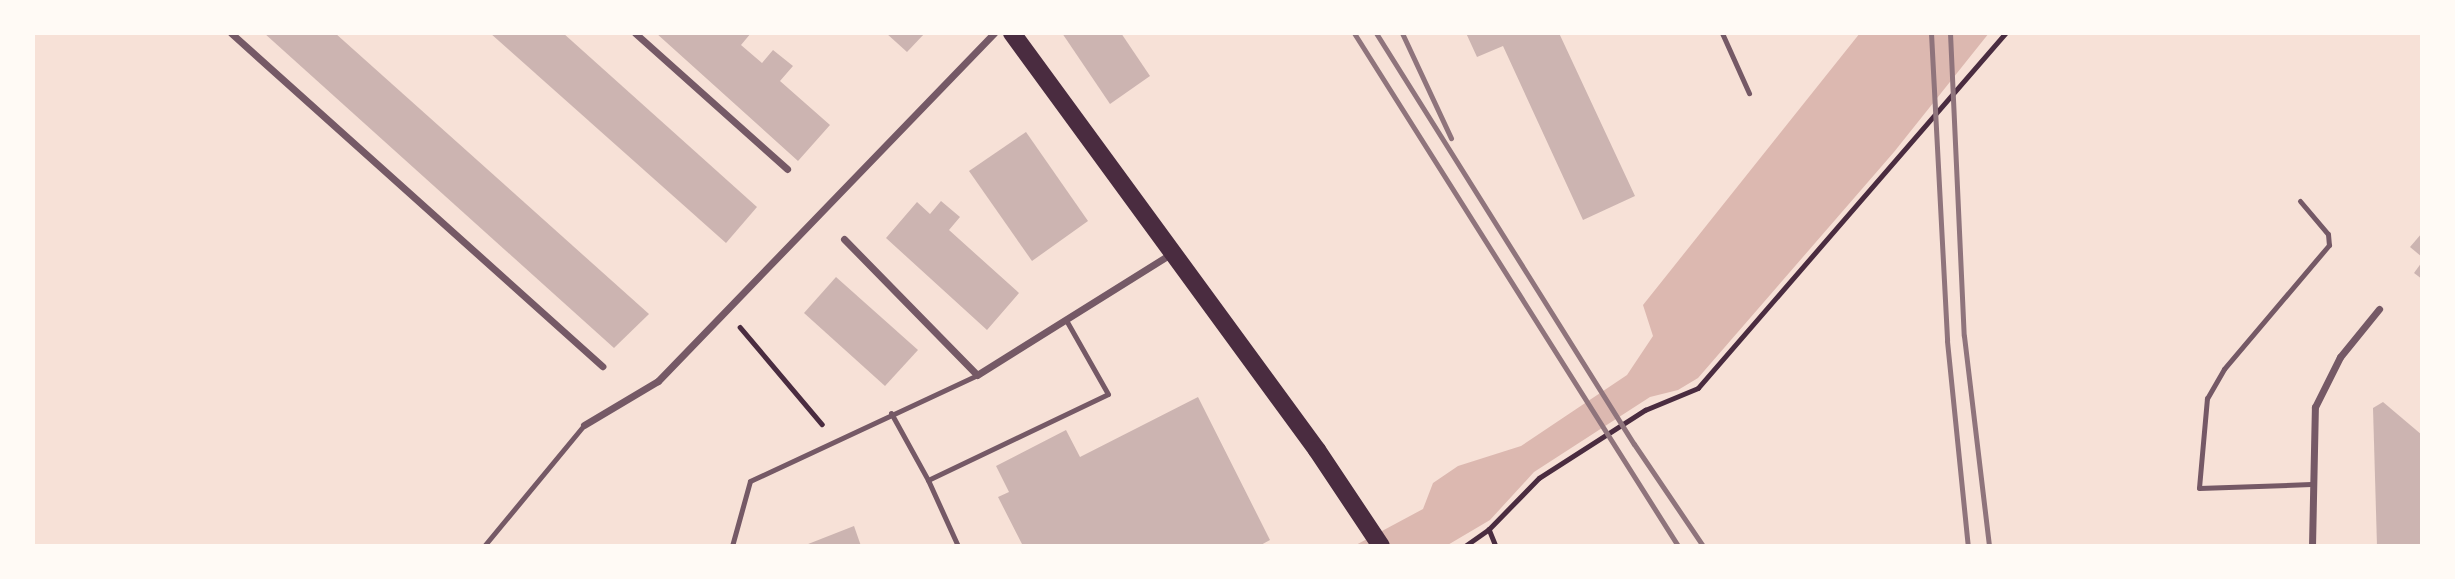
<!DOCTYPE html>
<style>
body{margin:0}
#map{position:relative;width:2455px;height:579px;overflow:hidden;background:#f7e1d7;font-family:Lora,serif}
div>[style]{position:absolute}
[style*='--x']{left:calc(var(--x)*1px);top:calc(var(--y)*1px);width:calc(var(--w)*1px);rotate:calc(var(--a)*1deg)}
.water>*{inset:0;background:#dcb8b0}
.building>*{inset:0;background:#ccb4b1}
.path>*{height:4.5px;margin:-2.25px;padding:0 2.25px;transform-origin:2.25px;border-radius:2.25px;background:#4a2c40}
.service>*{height:5px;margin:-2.5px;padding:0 2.5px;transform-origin:2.5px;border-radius:2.5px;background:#755966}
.minor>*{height:7px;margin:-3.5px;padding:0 3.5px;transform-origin:3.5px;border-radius:3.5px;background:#755966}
.primary>*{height:18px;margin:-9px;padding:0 9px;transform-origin:9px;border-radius:9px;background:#4a2c40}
.rail>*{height:5px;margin:-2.5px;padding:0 2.5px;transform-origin:2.5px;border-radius:2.5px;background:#8f747c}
span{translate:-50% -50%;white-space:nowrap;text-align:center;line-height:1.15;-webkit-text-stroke:5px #fffaf5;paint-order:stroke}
.frame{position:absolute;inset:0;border:35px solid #fffaf5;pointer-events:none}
</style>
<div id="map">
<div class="water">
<i style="clip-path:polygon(1860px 33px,1989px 33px,1894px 152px,1698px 378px,1678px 390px,1650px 397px,1534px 472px,1490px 520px,1446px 546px,1354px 546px,1423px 509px,1433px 483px,1458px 466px,1521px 446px,1627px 375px,1653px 336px,1643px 305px)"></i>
</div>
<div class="building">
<i style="clip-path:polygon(264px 33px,335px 33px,649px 314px,614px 348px)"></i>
<i style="clip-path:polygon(490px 33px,563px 33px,757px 207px,726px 243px)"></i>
<i style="clip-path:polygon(656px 33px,751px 33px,741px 45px,762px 63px,773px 50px,793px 66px,780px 81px,830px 125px,798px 161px)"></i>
<i style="clip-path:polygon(886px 33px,925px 33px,907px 52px)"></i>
<i style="clip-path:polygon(1062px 33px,1121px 33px,1150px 76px,1110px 104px)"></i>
<i style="clip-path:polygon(1466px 33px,1559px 33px,1635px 196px,1583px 220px,1503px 46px,1477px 57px)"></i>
<i style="clip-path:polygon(1026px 132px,1088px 221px,1032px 261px,969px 171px)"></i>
<i style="clip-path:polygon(941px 201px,960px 217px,949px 230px,1019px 293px,987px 330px,886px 238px,917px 202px,930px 214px)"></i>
<i style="clip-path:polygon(2422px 233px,2422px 257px,2410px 247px)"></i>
<i style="clip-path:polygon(2422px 262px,2422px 279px,2414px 273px)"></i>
<i style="clip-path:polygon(836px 277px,918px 350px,885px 386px,804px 313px)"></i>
<i style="clip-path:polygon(1198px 397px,1270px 540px,1259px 546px,1023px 546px,998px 497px,1009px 492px,996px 466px,1066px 430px,1080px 457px)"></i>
<i style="clip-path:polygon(2383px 402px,2422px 435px,2422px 546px,2377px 546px,2373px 408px)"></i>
<i style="clip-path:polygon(854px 526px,861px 546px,803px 546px)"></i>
</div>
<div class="path">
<i style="--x:740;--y:327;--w:127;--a:49.8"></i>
<i style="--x:1489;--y:529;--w:18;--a:68"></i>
<i style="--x:1465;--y:546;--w:29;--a:-35"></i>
<i style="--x:1489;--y:529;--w:71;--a:-45.6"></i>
<i style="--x:1539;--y:478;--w:126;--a:-32.7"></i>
<i style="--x:1645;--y:410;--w:57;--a:-22.5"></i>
<i style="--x:1698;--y:388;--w:470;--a:-49.1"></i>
</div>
<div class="service">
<i style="--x:1722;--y:33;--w:66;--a:65.8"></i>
<i style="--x:2300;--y:201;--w:43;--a:49.7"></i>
<i style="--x:2328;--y:234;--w:11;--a:85"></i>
<i style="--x:2329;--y:245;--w:162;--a:130.3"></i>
<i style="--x:2224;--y:369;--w:34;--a:120"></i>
<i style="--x:2207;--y:398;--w:90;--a:95.1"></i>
<i style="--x:2199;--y:488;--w:112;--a:-2"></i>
<i style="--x:891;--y:413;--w:77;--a:61.1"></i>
<i style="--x:928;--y:480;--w:199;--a:-25.5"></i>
<i style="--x:1108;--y:394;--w:85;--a:-119.6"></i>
<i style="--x:928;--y:480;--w:72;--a:65.6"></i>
<i style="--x:484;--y:546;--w:157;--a:-50.4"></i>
<i style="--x:732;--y:546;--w:67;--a:-74.5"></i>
<i style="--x:750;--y:481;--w:251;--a:-25"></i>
</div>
<div class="minor">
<i style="--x:231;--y:33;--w:499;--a:41.9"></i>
<i style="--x:635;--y:33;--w:204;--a:41.8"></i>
<i style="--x:844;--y:239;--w:190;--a:45.6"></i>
<i style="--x:977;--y:375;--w:230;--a:-32"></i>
<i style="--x:584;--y:425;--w:86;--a:-30.7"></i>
<i style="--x:658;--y:381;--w:484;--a:-46"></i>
<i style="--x:2312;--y:546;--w:139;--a:-88.8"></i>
<i style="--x:2315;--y:407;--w:56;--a:-63.4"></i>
<i style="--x:2340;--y:357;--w:62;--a:-50.9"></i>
</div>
<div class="primary">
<i style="--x:1012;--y:33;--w:517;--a:53.82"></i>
<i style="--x:1317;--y:450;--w:115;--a:56.3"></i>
</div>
<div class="rail">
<i style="--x:1354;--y:33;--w:607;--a:57.72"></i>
<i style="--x:1376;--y:33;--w:485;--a:57.9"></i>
<i style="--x:1634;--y:444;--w:123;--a:55.9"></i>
<i style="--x:1402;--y:33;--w:116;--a:65"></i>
<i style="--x:1931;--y:33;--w:308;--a:87"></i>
<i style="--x:1947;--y:341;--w:206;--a:84.2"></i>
<i style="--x:1950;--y:33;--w:303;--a:87.4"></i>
<i style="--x:1964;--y:336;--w:211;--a:83.2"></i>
</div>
<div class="frame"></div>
</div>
